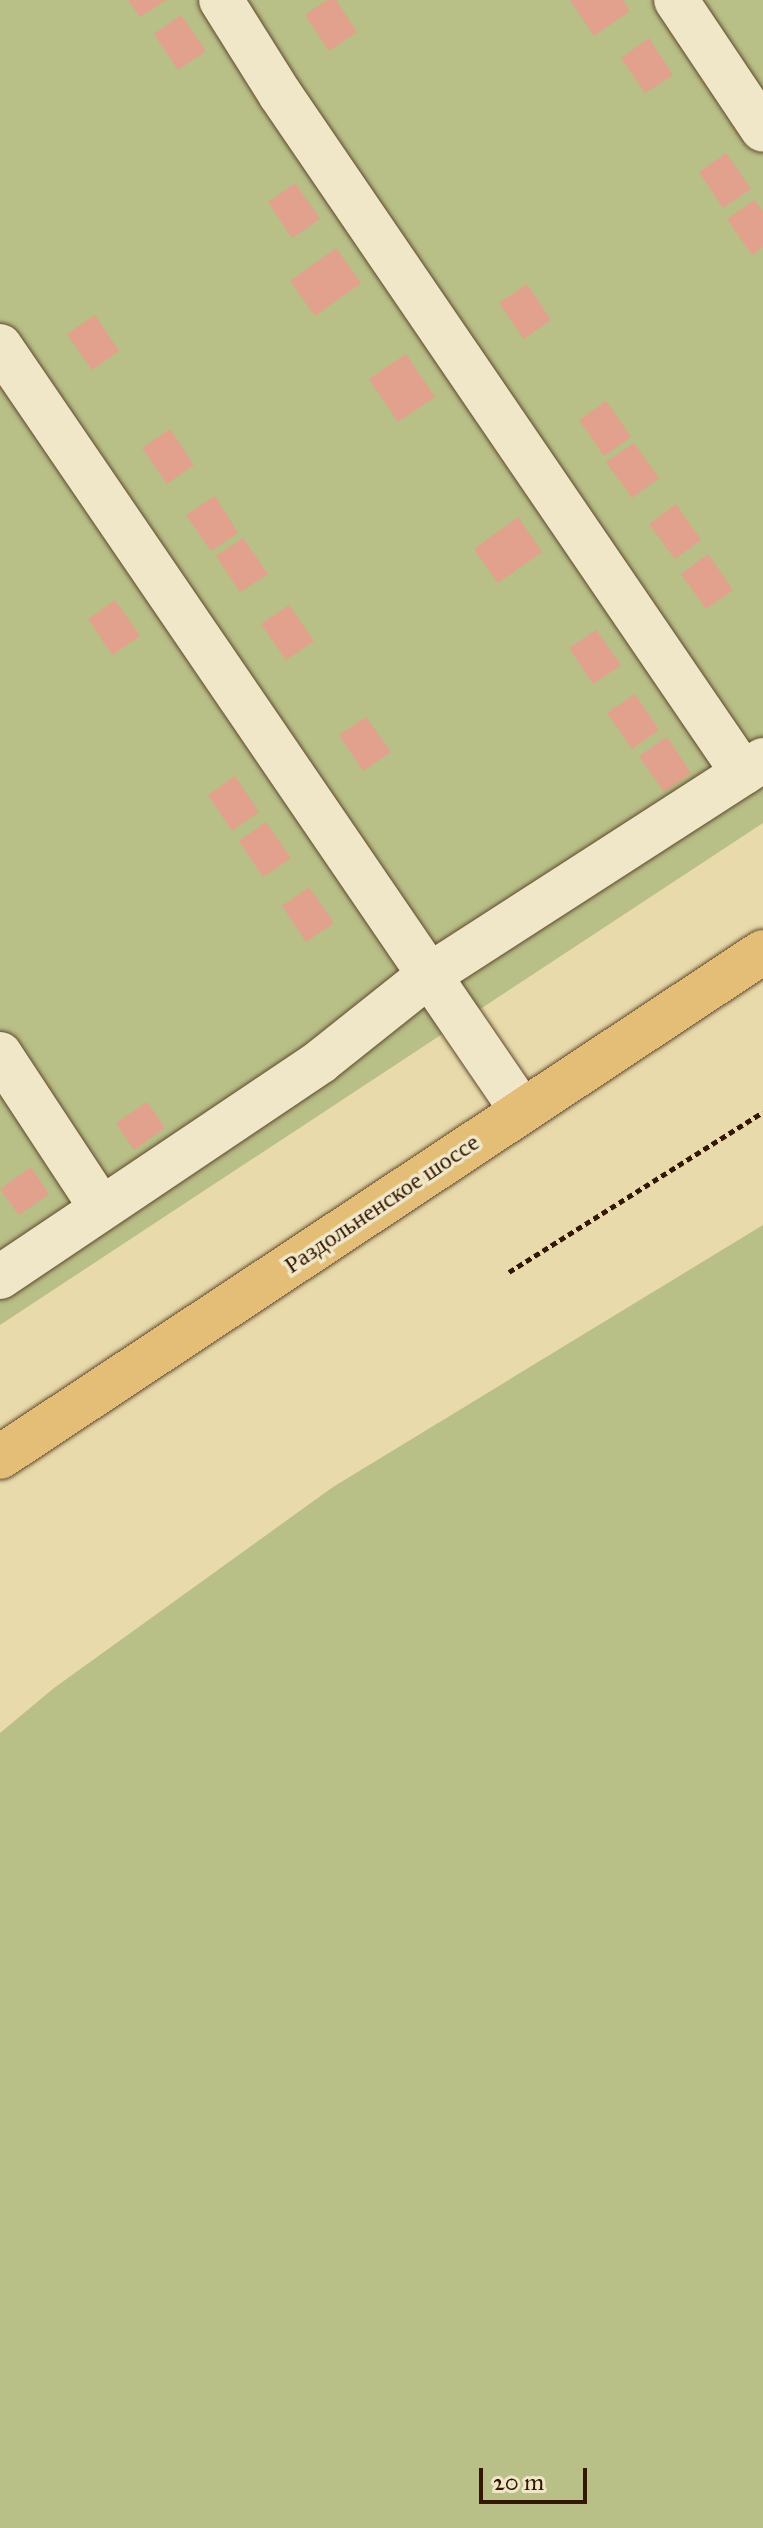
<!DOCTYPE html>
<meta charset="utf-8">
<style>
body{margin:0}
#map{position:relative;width:763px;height:2528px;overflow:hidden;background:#e8daab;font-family:"IM FELL Great Primer",serif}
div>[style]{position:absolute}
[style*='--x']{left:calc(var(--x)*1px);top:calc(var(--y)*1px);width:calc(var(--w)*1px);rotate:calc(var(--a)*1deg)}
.green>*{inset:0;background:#b8bf87}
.building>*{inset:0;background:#e2a18c}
.path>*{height:5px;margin-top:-2.5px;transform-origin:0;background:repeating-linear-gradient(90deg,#331703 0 6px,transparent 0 10px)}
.roads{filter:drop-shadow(0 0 2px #60482d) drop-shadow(0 0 2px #60482d)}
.minor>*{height:44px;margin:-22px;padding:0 22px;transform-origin:22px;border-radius:22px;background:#f0e7c8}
.major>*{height:44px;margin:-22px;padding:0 22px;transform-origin:22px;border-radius:22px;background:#e4bd76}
span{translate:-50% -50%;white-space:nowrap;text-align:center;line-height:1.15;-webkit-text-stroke:7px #f0e7c8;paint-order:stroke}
.street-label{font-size:24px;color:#331703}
.scale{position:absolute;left:479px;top:2468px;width:108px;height:36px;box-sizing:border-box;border:4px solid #331703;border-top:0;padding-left:10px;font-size:24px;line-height:28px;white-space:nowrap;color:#331703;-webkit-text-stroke:6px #f0e7c8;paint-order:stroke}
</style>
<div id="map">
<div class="green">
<i style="clip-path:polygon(0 0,763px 0,763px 823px,0 1325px)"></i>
<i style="clip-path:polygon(763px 1225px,763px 2528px,0 2528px,0 1733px,54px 1688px,333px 1487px)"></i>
</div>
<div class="building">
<i style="clip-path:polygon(128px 0,166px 0,140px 17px)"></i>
<i style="clip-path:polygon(327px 0,336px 0,357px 32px,329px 51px,305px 15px)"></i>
<i style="clip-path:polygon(570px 0,623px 0,630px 11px,594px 36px)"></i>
<i style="clip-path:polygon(181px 15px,206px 51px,178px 70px,154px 34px)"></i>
<i style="clip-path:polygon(649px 38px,673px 75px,645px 93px,621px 58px)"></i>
<i style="clip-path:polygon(726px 153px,751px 189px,723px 208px,699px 172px)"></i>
<i style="clip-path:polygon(295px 183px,320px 219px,292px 238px,268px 202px)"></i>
<i style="clip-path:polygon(755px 200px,763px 212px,763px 247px,752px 255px,727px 219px)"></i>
<i style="clip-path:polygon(336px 248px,361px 283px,315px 316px,290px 281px)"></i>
<i style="clip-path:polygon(527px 284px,551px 320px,524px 339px,499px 303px)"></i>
<i style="clip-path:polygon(95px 315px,119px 351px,92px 370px,67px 334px)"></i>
<i style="clip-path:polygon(406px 354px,435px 397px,398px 422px,369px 379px)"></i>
<i style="clip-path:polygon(606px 401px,631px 437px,604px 456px,579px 420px)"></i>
<i style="clip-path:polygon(170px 429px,194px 465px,167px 484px,142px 448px)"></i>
<i style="clip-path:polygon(634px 443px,659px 478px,632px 498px,606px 462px)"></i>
<i style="clip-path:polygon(215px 496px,238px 533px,211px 551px,186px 515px)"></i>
<i style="clip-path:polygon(676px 504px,701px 540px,675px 559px,649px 524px)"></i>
<i style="clip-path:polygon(518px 517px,542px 552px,498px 583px,474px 549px)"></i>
<i style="clip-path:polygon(243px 538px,268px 574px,240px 592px,216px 556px)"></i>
<i style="clip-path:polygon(708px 554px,733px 590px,706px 609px,681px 574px)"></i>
<i style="clip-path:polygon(115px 600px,140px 636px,112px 655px,88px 619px)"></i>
<i style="clip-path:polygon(289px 605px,314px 641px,286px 660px,261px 624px)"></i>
<i style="clip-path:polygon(596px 630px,621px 665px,593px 684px,569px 648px)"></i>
<i style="clip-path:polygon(635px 694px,659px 730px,632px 749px,607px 713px)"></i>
<i style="clip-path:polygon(366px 717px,391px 752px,363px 771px,339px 735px)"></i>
<i style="clip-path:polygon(667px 737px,691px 773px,664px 792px,639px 756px)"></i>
<i style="clip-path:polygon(235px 776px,259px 812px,232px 831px,208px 795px)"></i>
<i style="clip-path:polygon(266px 822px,291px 858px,263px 877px,239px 841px)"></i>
<i style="clip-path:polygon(309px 887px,334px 923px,306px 942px,282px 906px)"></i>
<i style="clip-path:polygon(147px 1102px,165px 1128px,134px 1150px,116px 1123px)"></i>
<i style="clip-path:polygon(31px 1167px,49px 1194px,19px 1215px,0 1189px)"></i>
</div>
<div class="path">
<i style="--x:509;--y:1272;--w:300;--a:-32.2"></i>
</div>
<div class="roads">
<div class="minor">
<i style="--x:221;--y:0;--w:111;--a:57.9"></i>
<i style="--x:280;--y:94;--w:822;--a:55.71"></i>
<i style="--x:676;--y:0;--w:156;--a:56.2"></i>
<i style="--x:0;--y:346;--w:926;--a:55.69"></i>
<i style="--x:0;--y:1054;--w:184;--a:56.7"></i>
<i style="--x:0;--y:1277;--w:387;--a:-33.9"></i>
<i style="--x:321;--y:1061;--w:137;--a:-38.5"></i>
<i style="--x:428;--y:976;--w:399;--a:-32.8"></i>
</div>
<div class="major">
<i style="--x:0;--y:1457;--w:915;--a:-33.5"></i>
</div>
</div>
<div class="street-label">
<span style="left:382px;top:1204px;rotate:-34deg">Раздольненское шоссе</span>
</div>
<div class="scale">20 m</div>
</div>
